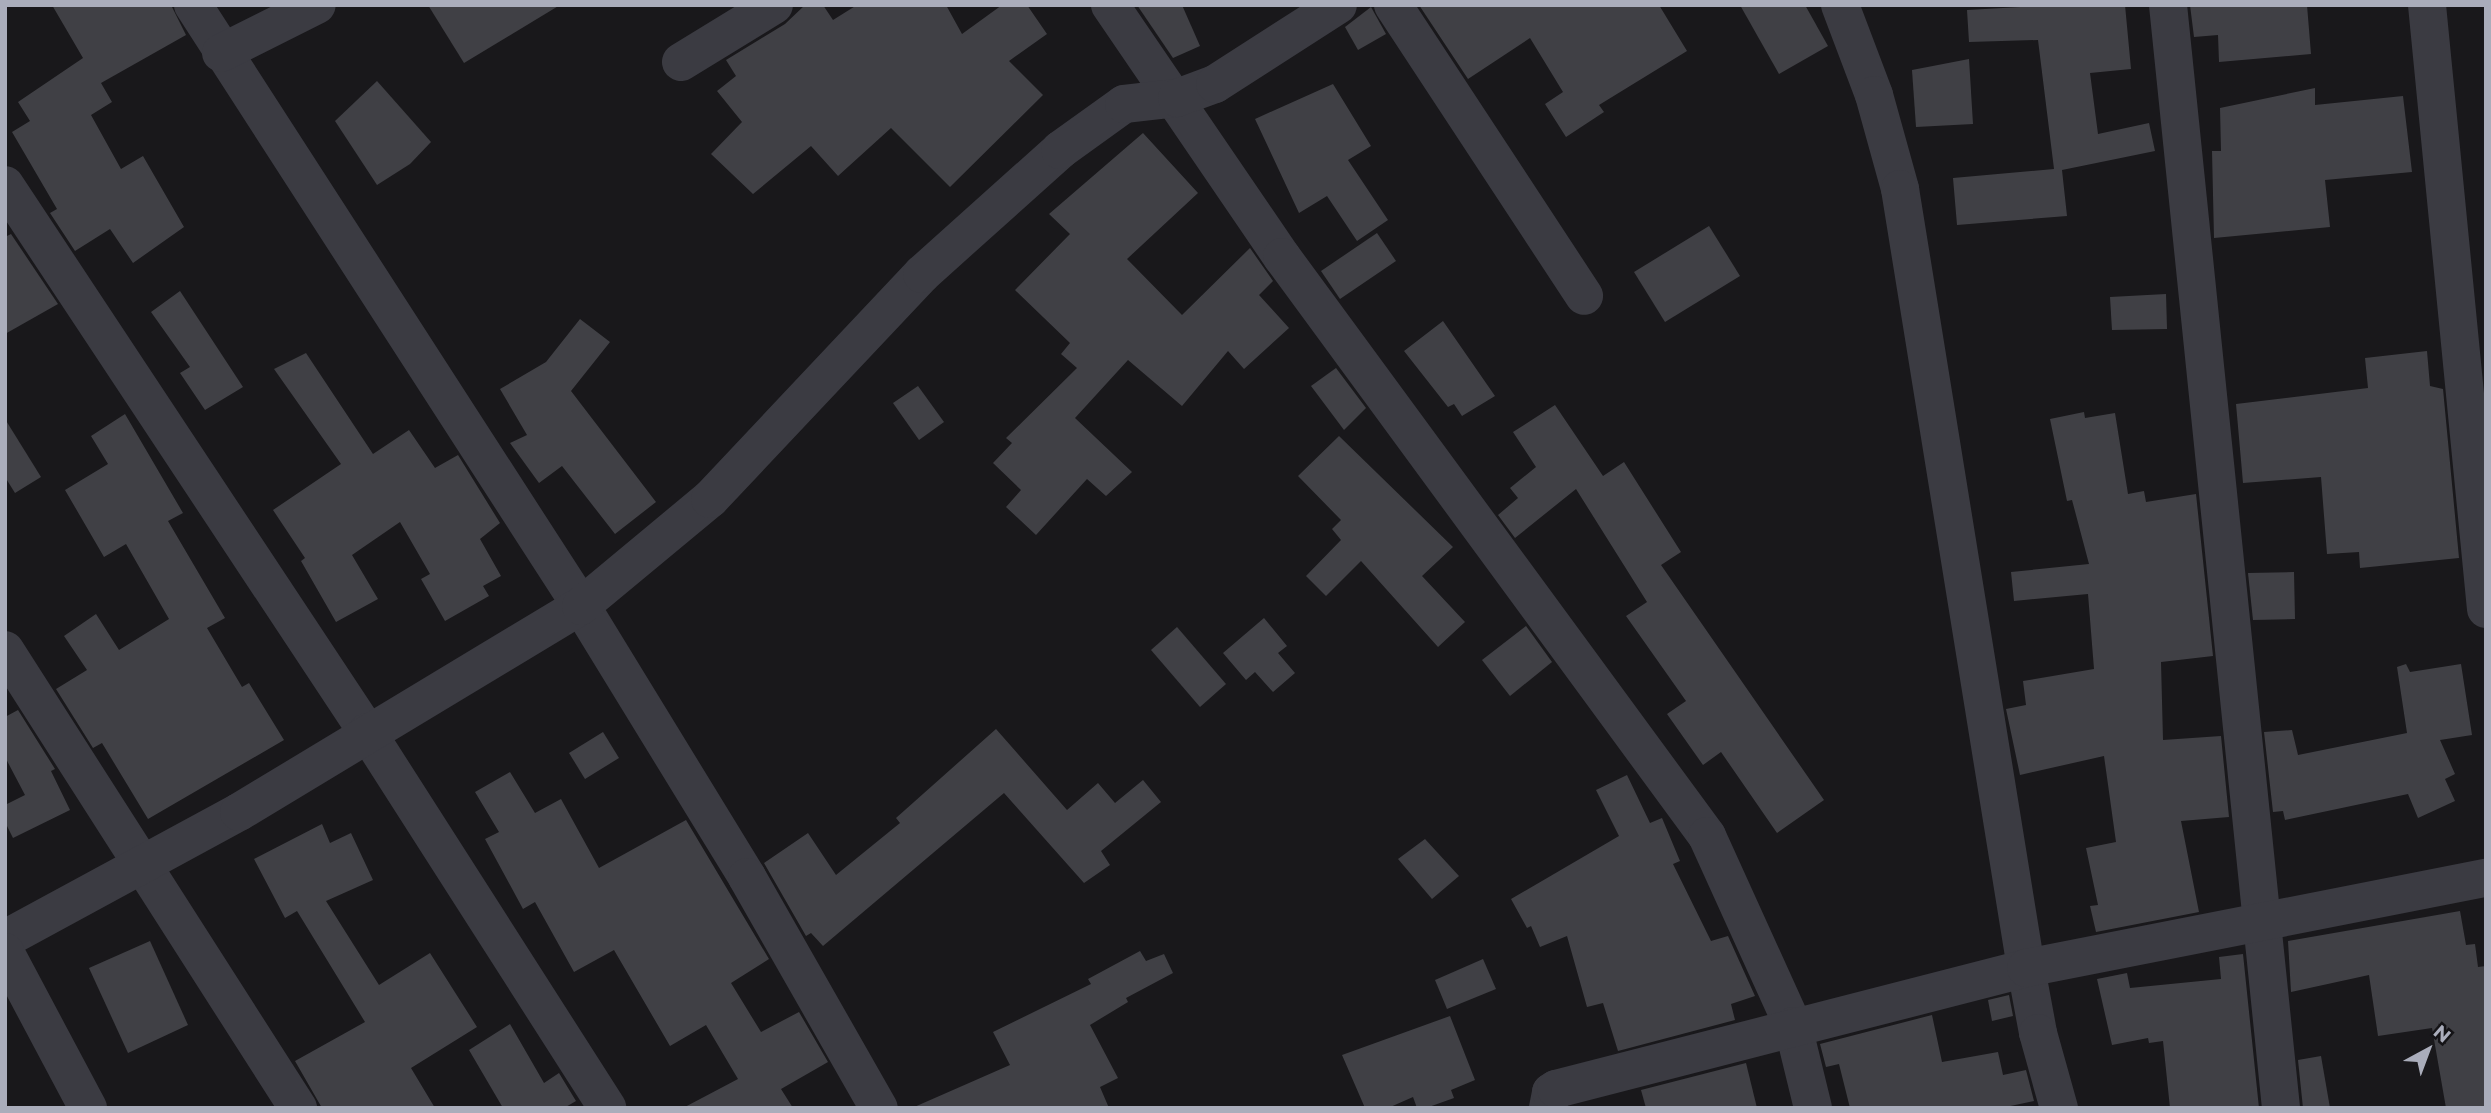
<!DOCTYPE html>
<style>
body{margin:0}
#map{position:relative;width:2491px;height:1113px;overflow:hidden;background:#19181b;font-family:Montserrat,sans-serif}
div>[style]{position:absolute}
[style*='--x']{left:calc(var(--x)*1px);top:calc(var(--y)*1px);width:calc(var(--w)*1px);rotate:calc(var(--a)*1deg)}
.building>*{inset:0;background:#404045}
.minor>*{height:38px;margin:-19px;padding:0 19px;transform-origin:19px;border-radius:19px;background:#3b3b42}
span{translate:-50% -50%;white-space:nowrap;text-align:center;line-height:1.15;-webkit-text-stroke:7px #141316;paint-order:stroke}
.frame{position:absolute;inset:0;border:7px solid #aaadbb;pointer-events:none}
.north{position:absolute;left:2393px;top:1015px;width:70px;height:70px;-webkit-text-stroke:5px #141316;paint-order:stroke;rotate:41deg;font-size:19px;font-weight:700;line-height:28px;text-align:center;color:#aaadbb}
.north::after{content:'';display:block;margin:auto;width:24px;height:32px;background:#aaadbb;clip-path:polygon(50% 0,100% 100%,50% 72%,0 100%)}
</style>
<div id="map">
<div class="building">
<i style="clip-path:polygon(52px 5px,171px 5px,186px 35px,101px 83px,112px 102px,91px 115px,121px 169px,143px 156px,184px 227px,133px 263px,110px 229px,75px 251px,50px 213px,57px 209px,12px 132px,30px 121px,18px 102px,83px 58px)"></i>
<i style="clip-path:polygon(428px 5px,560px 5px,464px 63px)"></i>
<i style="clip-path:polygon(805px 5px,823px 5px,833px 20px,857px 5px,946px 5px,962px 34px,1002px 5px,1027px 5px,1047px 34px,1009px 61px,1043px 95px,950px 187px,891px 128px,838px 176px,811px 146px,753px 194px,711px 154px,742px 122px,717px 91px,736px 76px,726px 60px,785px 24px)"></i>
<i style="clip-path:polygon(1137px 5px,1182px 5px,1200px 46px,1173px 58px)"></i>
<i style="clip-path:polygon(1419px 5px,1659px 5px,1687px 51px,1599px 105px,1604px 112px,1566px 137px,1545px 104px,1563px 92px,1530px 38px,1468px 79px)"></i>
<i style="clip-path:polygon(1740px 5px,1805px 5px,1828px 46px,1779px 74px)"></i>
<i style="clip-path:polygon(2055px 5px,2125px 5px,2131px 69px,2090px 73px,2098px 134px,2149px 123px,2155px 151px,2062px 170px,2067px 216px,1957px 225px,1953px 178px,2054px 169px,2038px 40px,1969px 42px,1967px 10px)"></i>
<i style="clip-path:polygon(2190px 5px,2307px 5px,2311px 54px,2219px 62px,2218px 35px,2194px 37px)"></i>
<i style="clip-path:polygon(1371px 7px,1386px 34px,1358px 50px,1345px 27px)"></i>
<i style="clip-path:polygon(1969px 59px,1973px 124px,1916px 127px,1912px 70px)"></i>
<i style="clip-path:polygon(377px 81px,431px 142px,410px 164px,377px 185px,335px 121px)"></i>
<i style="clip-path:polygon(1333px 84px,1371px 146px,1348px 160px,1388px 220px,1357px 241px,1327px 196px,1299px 213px,1255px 119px)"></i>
<i style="clip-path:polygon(2315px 88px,2315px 105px,2403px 96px,2412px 172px,2325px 180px,2330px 227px,2214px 238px,2212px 151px,2221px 151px,2220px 108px)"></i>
<i style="clip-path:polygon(1143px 133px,1198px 193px,1127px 259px,1182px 315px,1250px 248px,1273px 281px,1259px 295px,1289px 328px,1244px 369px,1228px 351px,1182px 406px,1128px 360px,1075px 418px,1132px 472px,1106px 496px,1087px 479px,1036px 535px,1006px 507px,1021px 490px,993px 463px,1012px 443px,1006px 438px,1077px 368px,1061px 354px,1070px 343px,1015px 290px,1070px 234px,1049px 214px)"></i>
<i style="clip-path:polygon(1709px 226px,1740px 276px,1665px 322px,1634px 272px)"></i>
<i style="clip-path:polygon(1377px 233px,1396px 261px,1340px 299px,1321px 271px)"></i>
<i style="clip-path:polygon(11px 234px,58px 304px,5px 334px,5px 237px)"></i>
<i style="clip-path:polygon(180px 291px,243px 387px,205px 410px,180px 373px,190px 367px,151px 312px)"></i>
<i style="clip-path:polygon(2166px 294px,2167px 329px,2112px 330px,2110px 297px)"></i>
<i style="clip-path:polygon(580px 319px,610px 342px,571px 391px,656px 502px,615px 534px,562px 466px,539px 483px,510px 443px,527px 435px,500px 389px,546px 362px)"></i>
<i style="clip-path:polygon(1443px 321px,1495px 396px,1462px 416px,1454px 404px,1448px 407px,1404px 351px)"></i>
<i style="clip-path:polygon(2427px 351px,2430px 386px,2443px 389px,2459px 558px,2360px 568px,2359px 552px,2327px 554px,2321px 477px,2243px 483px,2236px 404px,2368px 388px,2365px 358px)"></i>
<i style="clip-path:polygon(306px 353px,373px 454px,409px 430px,435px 468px,458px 455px,500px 523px,480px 539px,501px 576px,483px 586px,489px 596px,445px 621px,421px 579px,430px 574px,400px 522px,352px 555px,378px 599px,336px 622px,301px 561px,305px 558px,273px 510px,341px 464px,274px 369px)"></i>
<i style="clip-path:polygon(1336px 368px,1366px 408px,1344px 430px,1311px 386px)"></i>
<i style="clip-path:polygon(918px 386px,944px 422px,919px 440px,893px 403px)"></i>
<i style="clip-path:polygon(1555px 405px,1603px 476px,1624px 462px,1681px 552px,1661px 565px,1824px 800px,1777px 833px,1721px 752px,1703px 765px,1667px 714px,1686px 701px,1626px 616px,1647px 602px,1576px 489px,1515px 538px,1498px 515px,1518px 498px,1510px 488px,1536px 467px,1513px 432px)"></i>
<i style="clip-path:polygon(2084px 412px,2085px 418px,2115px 413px,2128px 494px,2144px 491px,2146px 502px,2196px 494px,2213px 656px,2161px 662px,2163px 740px,2221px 736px,2229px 817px,2181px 821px,2199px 912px,2096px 932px,2090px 906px,2098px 905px,2086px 848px,2116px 842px,2104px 756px,2020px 775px,2006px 709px,2026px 705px,2023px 681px,2094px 669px,2088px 594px,2014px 601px,2011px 572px,2089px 564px,2072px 500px,2067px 501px,2050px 419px)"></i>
<i style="clip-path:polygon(125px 414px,183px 513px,168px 521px,225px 618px,207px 628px,242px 687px,249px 683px,284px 740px,148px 819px,102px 743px,93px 748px,56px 689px,87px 670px,64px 636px,96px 614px,119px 650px,169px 619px,126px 544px,104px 557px,65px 490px,108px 464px,91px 436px)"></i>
<i style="clip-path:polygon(5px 419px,41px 477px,15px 493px,5px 477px)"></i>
<i style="clip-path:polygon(1339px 436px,1453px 547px,1422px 576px,1465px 622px,1438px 647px,1361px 561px,1326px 596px,1306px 576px,1341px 540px,1332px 529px,1341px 520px,1298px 476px)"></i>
<i style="clip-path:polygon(2294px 572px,2295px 619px,2253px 620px,2248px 573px)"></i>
<i style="clip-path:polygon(1264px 618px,1287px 646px,1278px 653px,1295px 673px,1273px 692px,1255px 672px,1246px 680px,1223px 653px)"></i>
<i style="clip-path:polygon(1526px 626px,1552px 662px,1510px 696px,1482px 660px)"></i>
<i style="clip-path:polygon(1177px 627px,1226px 684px,1200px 707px,1151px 650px)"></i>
<i style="clip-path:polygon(2406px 664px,2410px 672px,2461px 664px,2472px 735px,2440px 740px,2455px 774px,2445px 779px,2455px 801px,2418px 818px,2408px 794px,2285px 820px,2283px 811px,2273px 812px,2264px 732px,2292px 730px,2298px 755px,2407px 733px,2397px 667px)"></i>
<i style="clip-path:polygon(18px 710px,55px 769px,51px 771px,70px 810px,13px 838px,5px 822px,5px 805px,25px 795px,5px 757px,5px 717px)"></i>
<i style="clip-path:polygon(996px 729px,1067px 810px,1098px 783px,1115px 803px,1143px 780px,1161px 802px,1101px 851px,1110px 865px,1084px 883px,1004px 793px,823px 946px,811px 933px,806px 936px,764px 863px,808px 833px,836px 875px,900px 823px,896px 818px)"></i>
<i style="clip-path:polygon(603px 732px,619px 758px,585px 779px,569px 753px)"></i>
<i style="clip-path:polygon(510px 772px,535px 813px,561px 799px,599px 868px,686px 820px,769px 959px,731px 983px,761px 1032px,799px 1012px,828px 1062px,781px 1089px,793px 1108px,683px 1108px,738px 1079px,706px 1025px,670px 1046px,614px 950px,574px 972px,535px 902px,523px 909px,485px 839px,499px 832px,475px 792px)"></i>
<i style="clip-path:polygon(1627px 775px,1650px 823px,1662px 818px,1680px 861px,1673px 864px,1711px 941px,1728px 936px,1755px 996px,1731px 1004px,1735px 1020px,1618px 1051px,1603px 1003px,1587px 1007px,1567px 936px,1540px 947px,1531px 926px,1527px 928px,1511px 899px,1619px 836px,1596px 790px)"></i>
<i style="clip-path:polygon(322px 824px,330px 843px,351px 833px,373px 880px,326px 901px,379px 985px,430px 953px,477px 1027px,411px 1068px,435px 1108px,322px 1108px,295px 1061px,365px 1022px,297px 911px,285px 918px,254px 859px)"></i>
<i style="clip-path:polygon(1425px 839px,1459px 876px,1432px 899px,1398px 859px)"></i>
<i style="clip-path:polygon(2460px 911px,2466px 945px,2475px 944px,2478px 967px,2486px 966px,2486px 1108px,2446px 1108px,2432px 1028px,2378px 1036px,2369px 975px,2291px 992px,2288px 941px)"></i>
<i style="clip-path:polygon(150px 941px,188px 1025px,128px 1053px,89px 968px)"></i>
<i style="clip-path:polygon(1140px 951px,1146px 961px,1164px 954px,1173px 973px,1126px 998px,1128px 1002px,1090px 1025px,1118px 1078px,1100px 1087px,1109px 1108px,912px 1108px,1010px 1065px,993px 1032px,1091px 984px,1088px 979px)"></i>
<i style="clip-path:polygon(2243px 954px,2259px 1108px,2170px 1108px,2163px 1041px,2149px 1043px,2148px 1038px,2112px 1045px,2097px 979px,2127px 973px,2130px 988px,2221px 979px,2219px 957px)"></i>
<i style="clip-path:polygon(1483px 959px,1496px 989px,1447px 1009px,1435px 980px)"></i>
<i style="clip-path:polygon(2009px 995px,2013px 1016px,1992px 1021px,1988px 1000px)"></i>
<i style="clip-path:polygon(1932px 1015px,1942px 1062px,1998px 1052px,2003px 1075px,2026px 1070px,2034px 1101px,2001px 1108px,1850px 1108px,1839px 1064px,1826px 1067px,1820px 1044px)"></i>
<i style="clip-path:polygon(1450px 1016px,1475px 1080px,1451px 1090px,1454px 1098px,1426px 1108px,1417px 1108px,1413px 1097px,1388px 1108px,1365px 1108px,1342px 1055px)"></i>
<i style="clip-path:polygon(510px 1024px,544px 1083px,559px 1073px,576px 1101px,564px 1108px,503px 1108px,469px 1050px)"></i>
<i style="clip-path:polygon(2321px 1056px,2330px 1108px,2303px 1108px,2298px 1060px)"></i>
<i style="clip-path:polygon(1746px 1063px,1757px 1108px,1646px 1108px,1641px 1090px)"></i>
</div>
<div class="minor">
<i style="--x:193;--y:5;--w:715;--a:57.15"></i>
<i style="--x:581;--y:606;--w:318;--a:58.5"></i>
<i style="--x:747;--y:877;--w:266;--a:60.3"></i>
<i style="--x:1110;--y:5;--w:305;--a:55.7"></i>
<i style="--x:1282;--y:257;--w:718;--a:53.72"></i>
<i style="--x:1707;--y:836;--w:209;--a:65.6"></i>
<i style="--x:1793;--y:1026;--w:84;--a:76.3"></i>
<i style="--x:1393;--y:5;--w:348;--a:56.7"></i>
<i style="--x:1840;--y:5;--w:96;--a:69.3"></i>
<i style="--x:1874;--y:95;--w:98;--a:74.5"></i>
<i style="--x:1900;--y:189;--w:789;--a:80.81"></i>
<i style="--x:2026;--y:968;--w:66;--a:79.5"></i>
<i style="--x:2038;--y:1033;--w:78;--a:74.4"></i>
<i style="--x:2168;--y:5;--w:1109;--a:84.15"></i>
<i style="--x:2427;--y:5;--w:607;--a:84.42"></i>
<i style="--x:221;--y:53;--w:107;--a:-26.6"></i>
<i style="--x:681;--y:62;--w:109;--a:-31.5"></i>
<i style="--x:5;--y:185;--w:656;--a:56.5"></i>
<i style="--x:367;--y:732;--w:446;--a:57.4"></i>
<i style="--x:5;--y:650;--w:544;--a:57.39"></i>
<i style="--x:5;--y:939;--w:266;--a:-28.5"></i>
<i style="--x:239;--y:812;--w:399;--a:-31.1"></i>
<i style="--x:581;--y:606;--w:168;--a:-39.7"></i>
<i style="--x:710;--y:499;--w:309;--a:-46.7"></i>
<i style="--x:922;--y:274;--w:186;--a:-41.9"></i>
<i style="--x:1060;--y:150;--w:79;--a:-35.7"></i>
<i style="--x:1124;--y:104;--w:53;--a:-6.5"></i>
<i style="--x:1177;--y:98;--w:40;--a:-20.2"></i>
<i style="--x:1215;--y:84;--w:146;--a:-32.7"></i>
<i style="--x:5;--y:952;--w:177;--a:62"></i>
<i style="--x:1548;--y:1108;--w:16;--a:-79"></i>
<i style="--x:1551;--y:1092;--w:6;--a:-31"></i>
<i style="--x:1556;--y:1089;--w:485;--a:-14.4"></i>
<i style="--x:2026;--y:968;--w:469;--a:-11.1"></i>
</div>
<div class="frame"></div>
<div class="north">N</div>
</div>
